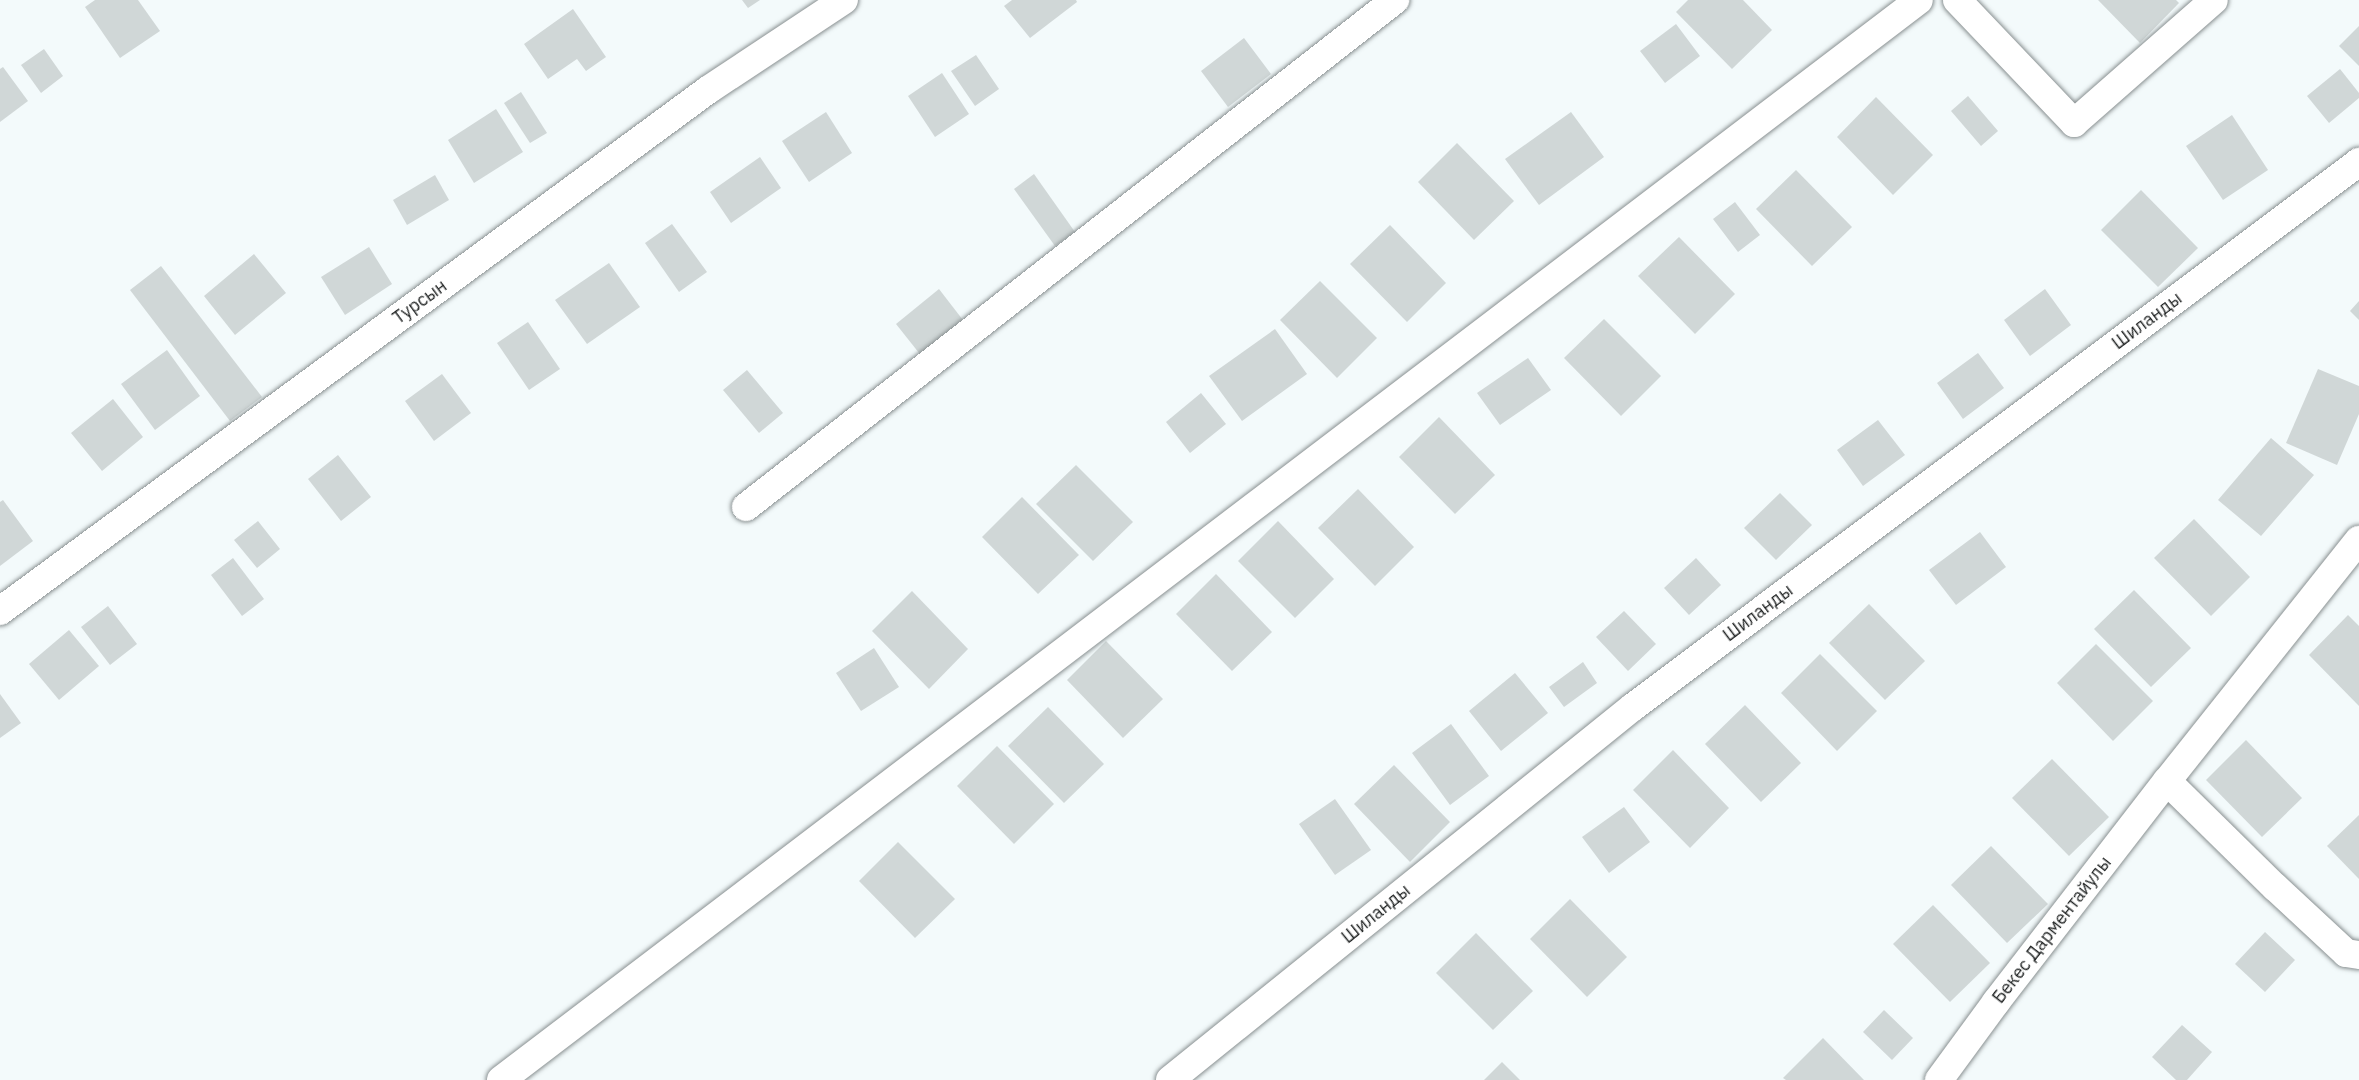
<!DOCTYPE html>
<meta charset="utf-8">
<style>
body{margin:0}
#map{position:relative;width:2359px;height:1080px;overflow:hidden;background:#f3fafb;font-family:"IBM Plex Sans",sans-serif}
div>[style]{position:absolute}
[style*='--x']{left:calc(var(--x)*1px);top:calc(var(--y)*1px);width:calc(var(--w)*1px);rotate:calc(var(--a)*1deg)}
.building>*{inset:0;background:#d0d7d7}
.roads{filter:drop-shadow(0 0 2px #899091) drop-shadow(0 0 2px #899091)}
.minor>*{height:28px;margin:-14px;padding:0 14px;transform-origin:14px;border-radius:14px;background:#fff}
span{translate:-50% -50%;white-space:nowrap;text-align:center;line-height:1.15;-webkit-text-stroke:5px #fff;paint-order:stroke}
.street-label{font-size:18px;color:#1d2020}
</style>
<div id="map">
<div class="building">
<i style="clip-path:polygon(95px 0,138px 0,160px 31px,120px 58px,85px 7px)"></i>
<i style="clip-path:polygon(742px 0,760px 0,748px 8px)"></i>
<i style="clip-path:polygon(1012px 0,1076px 0,1077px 2px,1030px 38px,1004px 6px)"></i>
<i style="clip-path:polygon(1688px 0,1743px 0,1772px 30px,1732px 69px,1676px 12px)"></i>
<i style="clip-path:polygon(2098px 0,2176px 0,2179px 3px,2140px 43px)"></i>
<i style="clip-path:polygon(573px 9px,606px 57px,586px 71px,577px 59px,548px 79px,524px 44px)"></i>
<i style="clip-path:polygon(1676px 24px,1700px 56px,1665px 83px,1640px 51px)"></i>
<i style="clip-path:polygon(2359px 26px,2359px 66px,2339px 46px)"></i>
<i style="clip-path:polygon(1244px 38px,1271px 74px,1228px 107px,1201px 71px)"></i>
<i style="clip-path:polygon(44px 49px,63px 76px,41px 93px,21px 65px)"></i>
<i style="clip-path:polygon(976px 55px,999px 89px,975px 106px,951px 71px)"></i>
<i style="clip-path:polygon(3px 67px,28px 101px,0 122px,0 69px)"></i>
<i style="clip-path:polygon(2340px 69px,2359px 93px,2359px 98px,2329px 123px,2307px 96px)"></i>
<i style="clip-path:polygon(942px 73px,969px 114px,935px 137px,908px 96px)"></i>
<i style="clip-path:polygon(521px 92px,547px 133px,530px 143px,504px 103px)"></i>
<i style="clip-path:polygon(1968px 96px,1998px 131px,1981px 146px,1951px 111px)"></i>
<i style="clip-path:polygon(1876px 97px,1933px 155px,1893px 195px,1837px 137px)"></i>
<i style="clip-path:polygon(496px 109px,523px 152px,474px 183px,448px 140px)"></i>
<i style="clip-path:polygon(826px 112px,852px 153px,809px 182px,782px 141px)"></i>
<i style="clip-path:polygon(1571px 112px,1604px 157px,1539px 205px,1505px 159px)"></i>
<i style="clip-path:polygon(2232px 115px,2268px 170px,2223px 200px,2186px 146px)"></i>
<i style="clip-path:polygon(1457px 143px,1514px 201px,1474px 240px,1418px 182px)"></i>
<i style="clip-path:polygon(760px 157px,781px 188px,731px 223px,710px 192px)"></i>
<i style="clip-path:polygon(1796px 170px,1852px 227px,1812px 266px,1756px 209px)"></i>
<i style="clip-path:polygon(1034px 174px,1075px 232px,1055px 246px,1014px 189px)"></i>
<i style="clip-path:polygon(435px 175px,449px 200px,407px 225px,393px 200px)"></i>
<i style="clip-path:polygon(2141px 190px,2198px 248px,2158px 287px,2101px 230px)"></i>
<i style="clip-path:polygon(1735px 202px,1760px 235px,1738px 252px,1713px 219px)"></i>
<i style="clip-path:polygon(672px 224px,707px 272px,679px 292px,645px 243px)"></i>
<i style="clip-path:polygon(1390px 225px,1446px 283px,1407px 322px,1350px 264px)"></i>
<i style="clip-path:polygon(1679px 237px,1735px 294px,1695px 334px,1638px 276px)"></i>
<i style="clip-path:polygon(369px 247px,392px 284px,345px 315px,321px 277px)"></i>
<i style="clip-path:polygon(254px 254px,286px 293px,235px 335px,204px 296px)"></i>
<i style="clip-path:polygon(609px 263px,640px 307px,587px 344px,555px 300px)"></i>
<i style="clip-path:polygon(161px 266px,262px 397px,230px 421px,130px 290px)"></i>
<i style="clip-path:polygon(1320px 281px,1377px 338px,1337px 378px,1280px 320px)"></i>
<i style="clip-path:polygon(939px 289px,966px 324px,923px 358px,896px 324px)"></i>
<i style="clip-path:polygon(2045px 289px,2071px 325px,2030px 356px,2004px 320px)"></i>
<i style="clip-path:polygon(2359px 301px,2359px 320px,2350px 311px)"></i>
<i style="clip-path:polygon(1604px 319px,1661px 376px,1621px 416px,1564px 358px)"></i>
<i style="clip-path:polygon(528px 322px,560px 369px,529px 390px,497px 343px)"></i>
<i style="clip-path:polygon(1275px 329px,1307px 374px,1242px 421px,1209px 376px)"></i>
<i style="clip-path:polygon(167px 350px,200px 396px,155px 430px,121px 384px)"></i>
<i style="clip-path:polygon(1978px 353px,2004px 388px,1963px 419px,1937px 383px)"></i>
<i style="clip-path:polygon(1528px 358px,1551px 390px,1500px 425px,1477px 393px)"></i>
<i style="clip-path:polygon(2318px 369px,2359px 386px,2359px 414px,2337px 465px,2286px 443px)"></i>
<i style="clip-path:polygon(747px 370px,783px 413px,759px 433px,723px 390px)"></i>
<i style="clip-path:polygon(442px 374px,471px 413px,434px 441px,405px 401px)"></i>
<i style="clip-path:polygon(1201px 393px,1226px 424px,1190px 453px,1166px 422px)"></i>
<i style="clip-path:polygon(113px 399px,143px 437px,102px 471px,71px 433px)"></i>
<i style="clip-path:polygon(1439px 417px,1495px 475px,1455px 514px,1399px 457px)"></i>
<i style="clip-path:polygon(1878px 420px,1905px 455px,1863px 486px,1837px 450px)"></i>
<i style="clip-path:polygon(2271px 438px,2314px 475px,2261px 536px,2218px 500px)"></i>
<i style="clip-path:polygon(338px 455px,371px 497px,341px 521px,308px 479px)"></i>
<i style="clip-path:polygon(1076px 465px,1133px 522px,1093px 561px,1036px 504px)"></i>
<i style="clip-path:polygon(1358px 489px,1414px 547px,1375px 586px,1318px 528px)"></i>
<i style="clip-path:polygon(1780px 493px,1812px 525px,1776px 560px,1744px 528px)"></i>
<i style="clip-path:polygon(1022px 497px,1079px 555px,1038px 594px,982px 537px)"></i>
<i style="clip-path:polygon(3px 500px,33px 541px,0 566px,0 502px)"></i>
<i style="clip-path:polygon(2194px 519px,2250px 577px,2211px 616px,2154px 558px)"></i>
<i style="clip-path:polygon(258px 521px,280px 549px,257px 568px,234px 540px)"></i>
<i style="clip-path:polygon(1278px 521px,1334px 579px,1295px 618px,1238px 561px)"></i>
<i style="clip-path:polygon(1980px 532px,2006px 567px,1956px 605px,1929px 570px)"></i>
<i style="clip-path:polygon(233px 558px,264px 599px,242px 616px,211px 575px)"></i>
<i style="clip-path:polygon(1696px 558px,1721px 585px,1689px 615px,1664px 588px)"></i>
<i style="clip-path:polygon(1216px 574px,1272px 632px,1232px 671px,1176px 614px)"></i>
<i style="clip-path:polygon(2134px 590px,2191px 648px,2151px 687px,2094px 629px)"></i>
<i style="clip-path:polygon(912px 591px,968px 649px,929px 689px,872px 631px)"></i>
<i style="clip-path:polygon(1869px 604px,1925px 661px,1885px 700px,1829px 643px)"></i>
<i style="clip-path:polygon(108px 606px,137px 644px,110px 665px,81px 627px)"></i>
<i style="clip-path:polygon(1624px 611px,1656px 644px,1628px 671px,1596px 637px)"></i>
<i style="clip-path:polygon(2348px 615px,2359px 626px,2359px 706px,2309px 655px)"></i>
<i style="clip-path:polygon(69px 630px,99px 666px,59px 700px,29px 664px)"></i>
<i style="clip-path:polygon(1106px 641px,1163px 699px,1123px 738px,1067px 680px)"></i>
<i style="clip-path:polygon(2096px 644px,2153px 701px,2113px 741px,2057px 683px)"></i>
<i style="clip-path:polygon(874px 648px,899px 687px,861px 711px,836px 673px)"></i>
<i style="clip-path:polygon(1820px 654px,1877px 711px,1837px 751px,1781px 693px)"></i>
<i style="clip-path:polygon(1583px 662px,1597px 683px,1564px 707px,1549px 687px)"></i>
<i style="clip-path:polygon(1515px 673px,1548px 713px,1501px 751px,1469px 711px)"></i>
<i style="clip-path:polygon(0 694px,21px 723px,0 738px)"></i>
<i style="clip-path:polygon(1745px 705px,1801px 763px,1761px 802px,1705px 744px)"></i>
<i style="clip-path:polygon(1048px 707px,1104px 764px,1064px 803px,1008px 746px)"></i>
<i style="clip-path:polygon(1451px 724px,1489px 776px,1450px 805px,1412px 753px)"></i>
<i style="clip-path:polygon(2246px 740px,2302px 798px,2262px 837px,2206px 780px)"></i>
<i style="clip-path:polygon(997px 746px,1054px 804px,1014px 844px,957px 786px)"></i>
<i style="clip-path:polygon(1673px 750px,1729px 808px,1690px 848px,1633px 790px)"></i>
<i style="clip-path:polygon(2052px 759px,2109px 817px,2069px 856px,2012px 798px)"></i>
<i style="clip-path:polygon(1394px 765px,1450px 822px,1410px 862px,1354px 804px)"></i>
<i style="clip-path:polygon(1335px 799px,1371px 850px,1335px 875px,1299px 824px)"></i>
<i style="clip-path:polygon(1624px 807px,1650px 842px,1609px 873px,1582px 837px)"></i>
<i style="clip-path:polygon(2359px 815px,2359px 879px,2327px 846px)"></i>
<i style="clip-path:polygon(898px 842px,955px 899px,915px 938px,859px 881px)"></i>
<i style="clip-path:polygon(1991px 846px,2048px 904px,2007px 943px,1951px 885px)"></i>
<i style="clip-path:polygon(1570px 899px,1627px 957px,1587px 997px,1530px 939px)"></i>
<i style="clip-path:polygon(1933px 905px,1990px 963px,1950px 1002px,1893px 944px)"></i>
<i style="clip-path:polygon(2265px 932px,2295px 960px,2265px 992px,2235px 964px)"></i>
<i style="clip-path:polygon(1476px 933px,1533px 991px,1493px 1030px,1436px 973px)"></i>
<i style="clip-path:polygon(1884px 1010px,1913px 1038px,1892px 1060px,1863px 1032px)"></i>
<i style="clip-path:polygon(2182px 1025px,2212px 1052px,2187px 1080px,2176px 1080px,2152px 1057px)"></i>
<i style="clip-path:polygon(1823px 1038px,1864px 1080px,1786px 1080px,1783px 1078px)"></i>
<i style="clip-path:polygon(1502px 1062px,1520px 1080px,1484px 1080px)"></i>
</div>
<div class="roads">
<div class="minor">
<i style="--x:1957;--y:0;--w:170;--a:46.4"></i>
<i style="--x:2074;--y:123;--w:186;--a:-41.3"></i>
<i style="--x:746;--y:507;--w:824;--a:-38"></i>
<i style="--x:0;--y:611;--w:879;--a:-36.35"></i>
<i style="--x:708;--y:90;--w:163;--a:-33.5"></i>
<i style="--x:2167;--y:781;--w:151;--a:44.5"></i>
<i style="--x:2275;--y:887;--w:97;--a:42.9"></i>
<i style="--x:2346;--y:953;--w:13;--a:9"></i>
<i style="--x:501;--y:1080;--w:1782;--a:-37.29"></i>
<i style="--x:1170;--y:1080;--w:595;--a:-38.86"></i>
<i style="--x:1633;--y:707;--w:908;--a:-36.9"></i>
<i style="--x:1939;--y:1080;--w:97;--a:-53.8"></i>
<i style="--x:1996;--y:1002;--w:279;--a:-52.3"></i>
<i style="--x:2167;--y:781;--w:308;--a:-51.5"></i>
</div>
</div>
<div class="street-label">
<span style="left:420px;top:302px;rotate:-36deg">Турсын</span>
<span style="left:2147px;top:321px;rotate:-37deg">Шиланды</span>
<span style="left:1758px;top:613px;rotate:-37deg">Шиланды</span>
<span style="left:1376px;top:914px;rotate:-39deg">Шиланды</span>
<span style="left:2052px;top:930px;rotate:-52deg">Бекес Дарментайулы</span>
</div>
</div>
